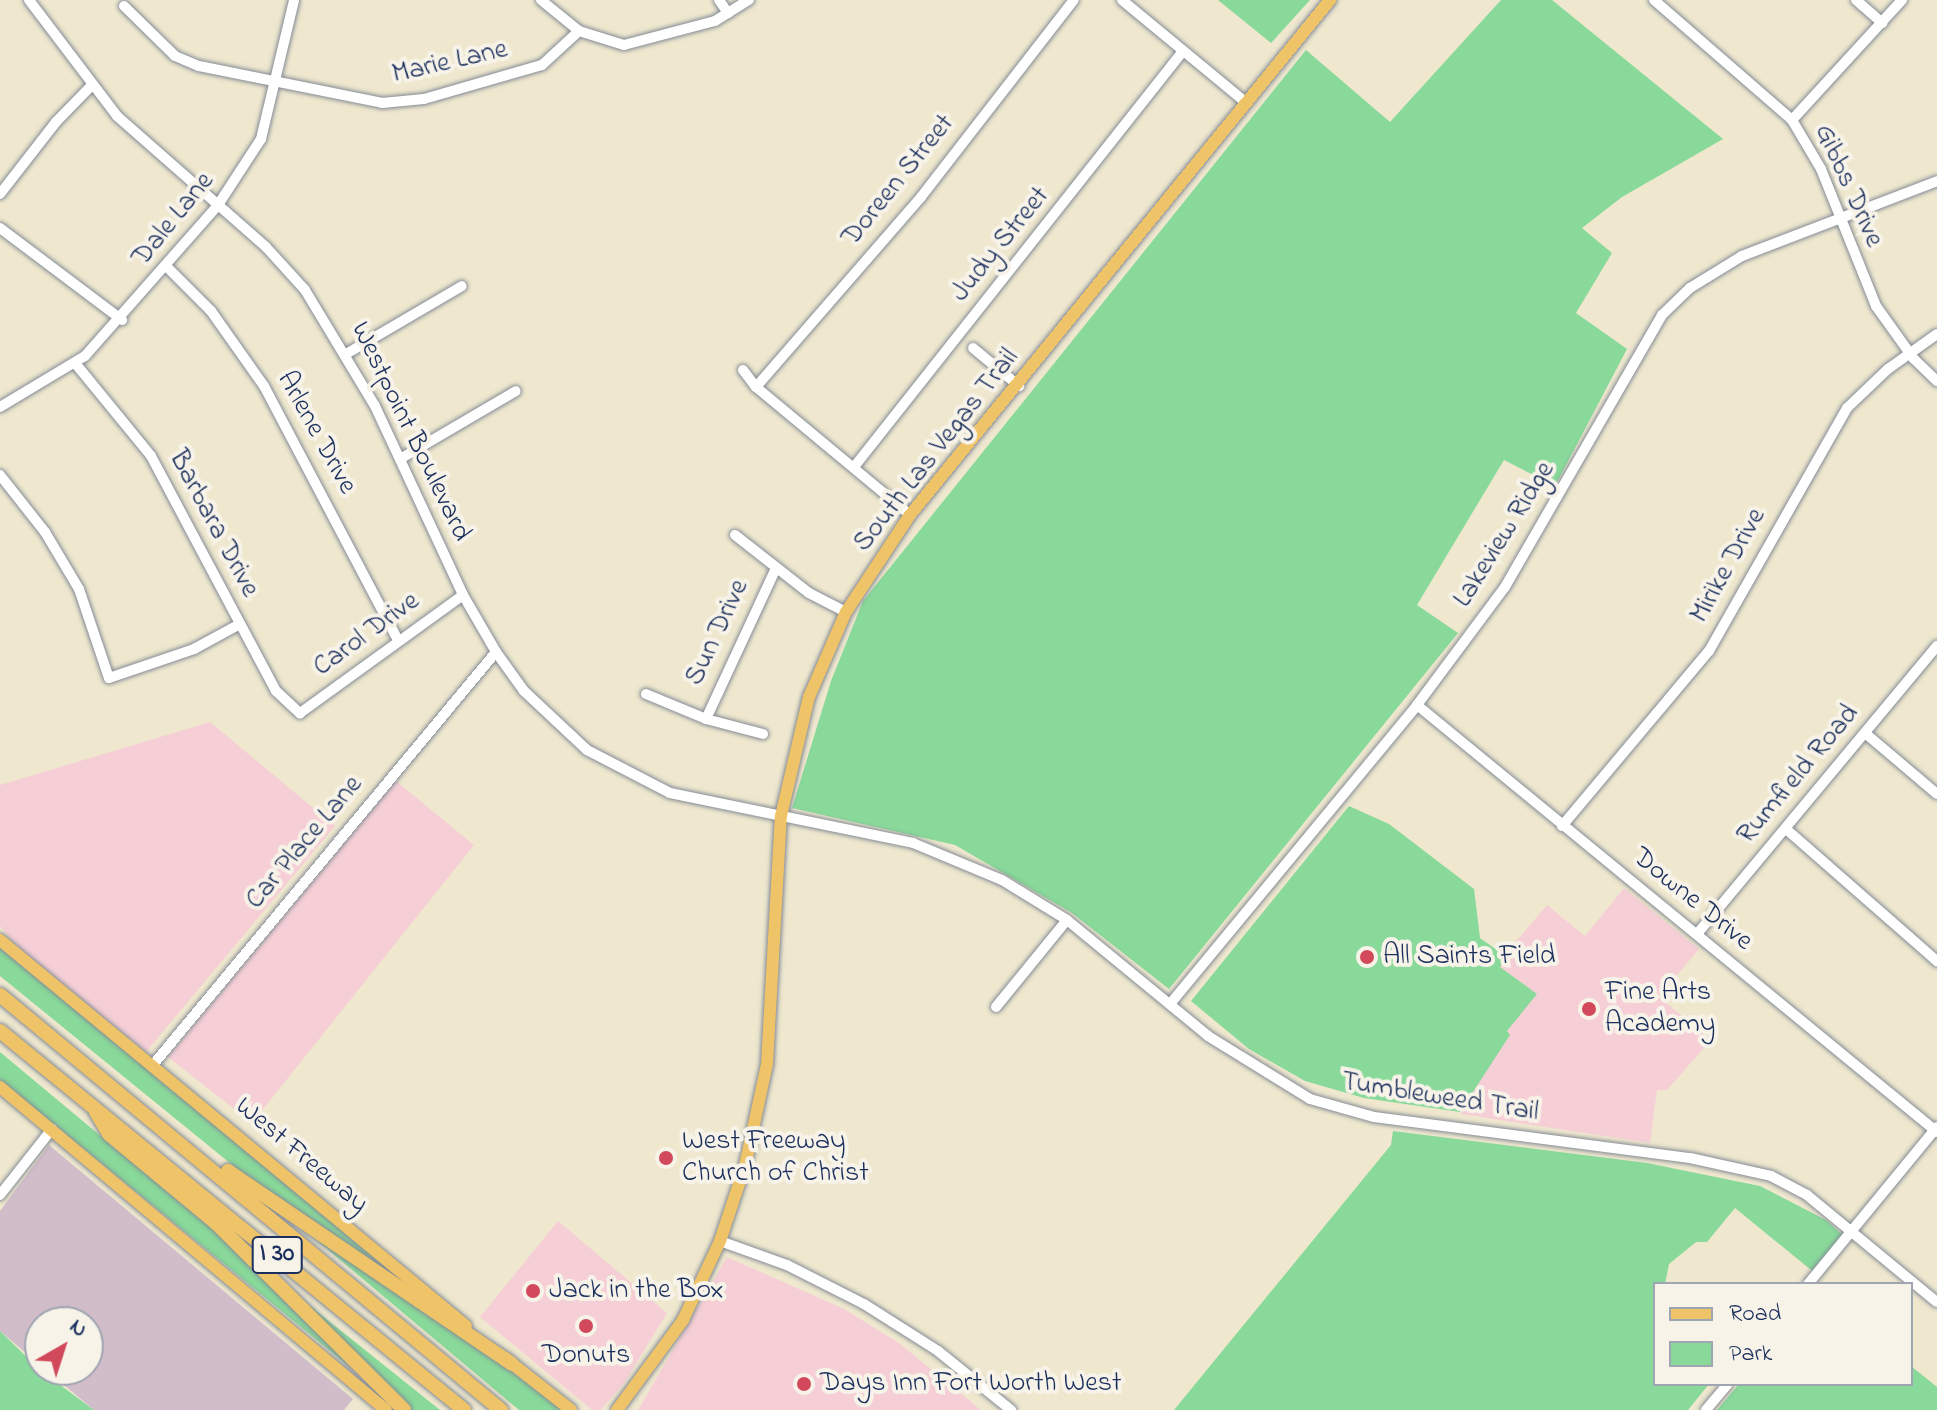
<!DOCTYPE html>
<style>
body{margin:0}
#map{position:relative;width:1937px;height:1410px;overflow:hidden;background:#efe8cf;font-family:"Indie Flower",sans-serif}
div>[style]{position:absolute}
[style*='--x']{left:calc(var(--x)*1px);top:calc(var(--y)*1px);width:calc(var(--w)*1px);rotate:calc(var(--a)*1deg)}
.built>*{inset:0;background:#f6cfd6}
.industrial>*{inset:0;background:#d1bdc9}
.green>*{inset:0;background:#88d99a}
.roads{filter:drop-shadow(0 0 2px #858c96) drop-shadow(0 0 2px #858c96)}
.minor>*{height:10px;margin:-5px;padding:0 5px;transform-origin:5px;border-radius:5px;background:#fff}
.major>*{height:12px;margin:-6px;padding:0 6px;transform-origin:6px;border-radius:6px;background:#efc469}
.highway>*{height:14px;margin:-7px;padding:0 7px;transform-origin:7px;border-radius:7px;background:#efc469}
.dots>*{width:22px;height:22px;translate:-50% -50%;box-sizing:border-box;border:4px solid #f7f3e8;border-radius:50%}
span{translate:-50% -50%;white-space:nowrap;text-align:center;line-height:1.15;-webkit-text-stroke:8px #f7f3e8;paint-order:stroke}
.shield-label span{padding:2px 6px;background:#f7f3e8;border:2px solid;border-radius:6px;-webkit-text-stroke-width:0}
.shield-label{font-size:26px;color:#1b2f5e;font-weight:700}
.street-label{font-size:28px;color:#1b2f5e}
.poi-label{font-size:28px;color:#1b2f5e}
.left{translate:0 -50%;text-align:left}
.legend{position:absolute;left:1653px;top:1282px;width:260px;height:104px;box-sizing:border-box;background:#f7f3e8;border:2px solid #9fa5b1;margin:0;padding:10px 14px;list-style:none;font-size:24px;color:#1b2f5e}
.legend li{display:flex;align-items:center;gap:16px;height:40px}
.legend b{width:40px;border:2px solid #9fa5b1}
.north{position:absolute;left:24px;top:1306px;width:80px;height:80px;box-sizing:border-box;background:#f7f3e8;border:2px solid #9fa5b1;border-radius:50%;rotate:39deg;font-size:22px;font-weight:700;line-height:32px;text-align:center;color:#1b2f5e}
.north::after{content:'';display:block;margin:auto;width:28px;height:36px;background:#d1495b;clip-path:polygon(50% 0,100% 100%,50% 72%,0 100%)}
</style>
<div id="map">
<div class="built">
<i style="clip-path:polygon(210px 722px,335px 826px,146px 1052px,19px 948px,0 926px,0 785px)"></i>
<i style="clip-path:polygon(396px 781px,474px 845px,252px 1123px,168px 1057px)"></i>
<i style="clip-path:polygon(1624px 888px,1699px 949px,1659px 997px,1711px 1040px,1667px 1090px,1657px 1090px,1650px 1143px,1461px 1114px,1495px 1020px,1491px 971px,1547px 905px,1585px 936px)"></i>
<i style="clip-path:polygon(558px 1221px,667px 1313px,625px 1382px,601px 1410px,592px 1410px,480px 1317px)"></i>
<i style="clip-path:polygon(727px 1257px,844px 1309px,899px 1343px,981px 1410px,638px 1410px)"></i>
</div>
<div class="industrial">
<i style="clip-path:polygon(49px 1145px,353px 1399px,344px 1410px,94px 1410px,46px 1370px,88px 1370px,88px 1322px,40px 1322px,40px 1365px,0 1331px,0 1211px)"></i>
</div>
<div class="green">
<i style="clip-path:polygon(1218px 0,1310px 0,1271px 43px)"></i>
<i style="clip-path:polygon(1501px 0,1552px 0,1723px 139px,1622px 197px,1582px 228px,1612px 253px,1576px 313px,1627px 349px,1555px 486px,1504px 460px,1417px 605px,1458px 633px,1169px 989px,1072px 913px,955px 845px,792px 808px,831px 681px,863px 601px,1306px 50px,1390px 122px)"></i>
<i style="clip-path:polygon(1349px 806px,1389px 824px,1474px 889px,1480px 938px,1494px 948px,1518px 945px,1500px 967px,1537px 994px,1507px 1031px,1510px 1035px,1460px 1112px,1364px 1098px,1305px 1081px,1249px 1049px,1191px 1001px)"></i>
<i style="clip-path:polygon(0 948px,403px 1279px,409px 1287px,258px 1186px,0 976px)"></i>
<i style="clip-path:polygon(0 1052px,253px 1263px,352px 1369px,0 1080px)"></i>
<i style="clip-path:polygon(1393px 1131px,1647px 1163px,1760px 1186px,1826px 1220px,1845px 1237px,1816px 1274px,1735px 1208px,1707px 1242px,1696px 1242px,1669px 1264px,1665px 1284px,1655px 1284px,1655px 1384px,1709px 1384px,1688px 1410px,1174px 1410px,1391px 1145px)"></i>
<i style="clip-path:polygon(308px 1233px,496px 1360px,562px 1410px,519px 1410px)"></i>
<i style="clip-path:polygon(299px 1297px,440px 1410px,409px 1410px)"></i>
<i style="clip-path:polygon(0 1331px,40px 1370px,94px 1410px,0 1410px)"></i>
<i style="clip-path:polygon(1911px 1366px,1937px 1387px,1937px 1410px,1717px 1410px,1739px 1384px,1911px 1384px)"></i>
</div>
<div class="roads">
<div class="minor">
<i style="--x:29;--y:0;--w:146;--a:52.8"></i>
<i style="--x:117;--y:116;--w:198;--a:41.3"></i>
<i style="--x:266;--y:247;--w:58;--a:47.8"></i>
<i style="--x:305;--y:290;--w:135;--a:58.9"></i>
<i style="--x:375;--y:406;--w:208;--a:65"></i>
<i style="--x:463;--y:595;--w:66;--a:59.9"></i>
<i style="--x:496;--y:652;--w:48;--a:54.3"></i>
<i style="--x:524;--y:691;--w:86;--a:43.1"></i>
<i style="--x:587;--y:750;--w:93;--a:27.4"></i>
<i style="--x:670;--y:793;--w:248;--a:11.6"></i>
<i style="--x:913;--y:843;--w:96;--a:22.6"></i>
<i style="--x:1002;--y:880;--w:76;--a:31.6"></i>
<i style="--x:1067;--y:920;--w:183;--a:39.4"></i>
<i style="--x:1208;--y:1036;--w:120;--a:31.7"></i>
<i style="--x:1310;--y:1099;--w:66;--a:15.7"></i>
<i style="--x:1374;--y:1117;--w:319;--a:7.4"></i>
<i style="--x:1690;--y:1158;--w:83;--a:12.5"></i>
<i style="--x:1771;--y:1176;--w:41;--a:27.8"></i>
<i style="--x:1807;--y:1195;--w:168;--a:39.5"></i>
<i style="--x:541;--y:0;--w:49;--a:39.2"></i>
<i style="--x:579;--y:31;--w:47;--a:17.3"></i>
<i style="--x:624;--y:45;--w:94;--a:-14.8"></i>
<i style="--x:715;--y:21;--w:40;--a:-32"></i>
<i style="--x:719;--y:0;--w:16;--a:55"></i>
<i style="--x:1122;--y:0;--w:158;--a:39.6"></i>
<i style="--x:1654;--y:0;--w:183;--a:41"></i>
<i style="--x:1792;--y:120;--w:57;--a:59.4"></i>
<i style="--x:1821;--y:169;--w:148;--a:68.1"></i>
<i style="--x:1876;--y:306;--w:65;--a:54.4"></i>
<i style="--x:1914;--y:359;--w:32;--a:44"></i>
<i style="--x:1856;--y:0;--w:35;--a:41"></i>
<i style="--x:124;--y:6;--w:71;--a:44.4"></i>
<i style="--x:175;--y:56;--w:26;--a:23"></i>
<i style="--x:199;--y:66;--w:187;--a:11.4"></i>
<i style="--x:382;--y:103;--w:42;--a:-5.4"></i>
<i style="--x:424;--y:99;--w:123;--a:-16.1"></i>
<i style="--x:542;--y:65;--w:50;--a:-42.6"></i>
<i style="--x:1792;--y:120;--w:163;--a:-47.5"></i>
<i style="--x:0;--y:194;--w:91;--a:-52.1"></i>
<i style="--x:56;--y:122;--w:52;--a:-45.8"></i>
<i style="--x:0;--y:228;--w:153;--a:37"></i>
<i style="--x:167;--y:267;--w:62;--a:45"></i>
<i style="--x:211;--y:311;--w:92;--a:54.8"></i>
<i style="--x:264;--y:386;--w:287;--a:62.2"></i>
<i style="--x:973;--y:348;--w:60;--a:39.6"></i>
<i style="--x:346;--y:354;--w:134;--a:-30.4"></i>
<i style="--x:75;--y:363;--w:120;--a:50.7"></i>
<i style="--x:151;--y:456;--w:266;--a:62"></i>
<i style="--x:276;--y:691;--w:33;--a:43"></i>
<i style="--x:300;--y:713;--w:201;--a:-35.9"></i>
<i style="--x:743;--y:370;--w:21;--a:53"></i>
<i style="--x:756;--y:387;--w:200;--a:39.7"></i>
<i style="--x:756;--y:387;--w:252;--a:-49"></i>
<i style="--x:921;--y:197;--w:249;--a:-52.2"></i>
<i style="--x:0;--y:407;--w:99;--a:-31"></i>
<i style="--x:85;--y:356;--w:201;--a:-48.6"></i>
<i style="--x:218;--y:205;--w:79;--a:-56.9"></i>
<i style="--x:261;--y:139;--w:143;--a:-76.6"></i>
<i style="--x:400;--y:459;--w:134;--a:-30.4"></i>
<i style="--x:854;--y:467;--w:530;--a:-51.66"></i>
<i style="--x:0;--y:475;--w:73;--a:51.7"></i>
<i style="--x:45;--y:532;--w:66;--a:59.2"></i>
<i style="--x:79;--y:589;--w:94;--a:71.4"></i>
<i style="--x:109;--y:678;--w:90;--a:-18.8"></i>
<i style="--x:194;--y:649;--w:50;--a:-28.6"></i>
<i style="--x:735;--y:535;--w:94;--a:38.1"></i>
<i style="--x:809;--y:593;--w:42;--a:27.2"></i>
<i style="--x:646;--y:694;--w:65;--a:22.6"></i>
<i style="--x:706;--y:719;--w:59;--a:14.7"></i>
<i style="--x:1417;--y:705;--w:673;--a:39.39"></i>
<i style="--x:706;--y:719;--w:166;--a:-65.1"></i>
<i style="--x:1865;--y:733;--w:94;--a:40.3"></i>
<i style="--x:1562;--y:826;--w:229;--a:-50"></i>
<i style="--x:1709;--y:651;--w:279;--a:-60.4"></i>
<i style="--x:1847;--y:408;--w:57;--a:-43.6"></i>
<i style="--x:1888;--y:369;--w:60;--a:-35.5"></i>
<i style="--x:1786;--y:829;--w:201;--a:41.2"></i>
<i style="--x:1697;--y:934;--w:375;--a:-50.2"></i>
<i style="--x:1170;--y:1004;--w:388;--a:-50.4"></i>
<i style="--x:1417;--y:705;--w:147;--a:-53.3"></i>
<i style="--x:1505;--y:587;--w:314;--a:-60"></i>
<i style="--x:1662;--y:315;--w:39;--a:-44"></i>
<i style="--x:1690;--y:288;--w:61;--a:-31.6"></i>
<i style="--x:1742;--y:256;--w:209;--a:-21"></i>
<i style="--x:996;--y:1007;--w:112;--a:-50.8"></i>
<i style="--x:152;--y:1066;--w:538;--a:-50.28"></i>
<i style="--x:0;--y:1195;--w:84;--a:-51.8"></i>
<i style="--x:720;--y:1241;--w:71;--a:19.7"></i>
<i style="--x:787;--y:1265;--w:86;--a:26.9"></i>
<i style="--x:864;--y:1304;--w:88;--a:32.4"></i>
<i style="--x:938;--y:1351;--w:94;--a:38.9"></i>
<i style="--x:1808;--y:1284;--w:203;--a:-50.6"></i>
<i style="--x:1706;--y:1410;--w:34;--a:-50"></i>
</div>
<div class="major">
<i style="--x:0;--y:940;--w:605;--a:39.64"></i>
<i style="--x:0;--y:1087;--w:503;--a:39.92"></i>
<i style="--x:505;--y:1358;--w:84;--a:38.2"></i>
<i style="--x:617;--y:1410;--w:112;--a:-53.7"></i>
<i style="--x:683;--y:1320;--w:87;--a:-64.9"></i>
<i style="--x:720;--y:1241;--w:79;--a:-71.6"></i>
<i style="--x:745;--y:1166;--w:104;--a:-77.8"></i>
<i style="--x:767;--y:1064;--w:248;--a:-86.8"></i>
<i style="--x:781;--y:816;--w:122;--a:-76.8"></i>
<i style="--x:809;--y:697;--w:93;--a:-66.5"></i>
<i style="--x:846;--y:612;--w:116;--a:-56.6"></i>
<i style="--x:910;--y:515;--w:665;--a:-50.8"></i>
</div>
<div class="highway">
<i style="--x:0;--y:995;--w:651;--a:39.64"></i>
<i style="--x:0;--y:1031;--w:599;--a:39.24"></i>
<i style="--x:96;--y:1112;--w:26;--a:59"></i>
<i style="--x:109;--y:1134;--w:139;--a:39.8"></i>
<i style="--x:216;--y:1223;--w:265;--a:44.8"></i>
<i style="--x:228;--y:1171;--w:343;--a:34.2"></i>
</div>
</div>
<div class="dots">
<i style="left:1367px;top:957px;background:#d1495b"></i>
<i style="left:1589px;top:1009px;background:#d1495b"></i>
<i style="left:666px;top:1158px;background:#d1495b"></i>
<i style="left:533px;top:1291px;background:#d1495b"></i>
<i style="left:586px;top:1326px;background:#d1495b"></i>
<i style="left:804px;top:1384px;background:#d1495b"></i>
</div>
<div class="shield-label">
<span style="left:277px;top:1255px">I 30</span>
</div>
<div class="street-label">
<span style="left:450px;top:63px;rotate:-13deg">Marie Lane</span>
<span style="left:899px;top:181px;rotate:-51deg">Doreen Street</span>
<span style="left:1848px;top:186px;rotate:66deg">Gibbs Drive</span>
<span style="left:174px;top:220px;rotate:-51deg">Dale Lane</span>
<span style="left:1001px;top:245px;rotate:-51deg">Judy Street</span>
<span style="left:410px;top:432px;rotate:64deg">Westpoint Boulevard</span>
<span style="left:316px;top:433px;rotate:61deg">Arlene Drive</span>
<span style="left:937px;top:451px;rotate:-52deg">South Las Vegas Trail</span>
<span style="left:213px;top:524px;rotate:62deg">Barbara Drive</span>
<span style="left:1505px;top:535px;rotate:-58deg">Lakeview Ridge</span>
<span style="left:1729px;top:566px;rotate:-61deg">Mirike Drive</span>
<span style="left:718px;top:633px;rotate:-65deg">Sun Drive</span>
<span style="left:367px;top:635px;rotate:-36deg">Carol Drive</span>
<span style="left:1799px;top:775px;rotate:-50deg">Rumfield Road</span>
<span style="left:305px;top:843px;rotate:-50deg">Car Place Lane</span>
<span style="left:1692px;top:900px;rotate:39deg">Downe Drive</span>
<span style="left:1440px;top:1098px;rotate:9deg">Tumbleweed Trail</span>
<span style="left:301px;top:1156px;rotate:40deg">West Freeway</span>
</div>
<div class="poi-label">
<span class="left" style="left:1383px;top:957px">All Saints Field</span>
<span class="left" style="left:1605px;top:1009px">Fine Arts<br>Academy</span>
<span class="left" style="left:682px;top:1158px">West Freeway<br>Church of Christ</span>
<span class="left" style="left:549px;top:1291px">Jack in the Box</span>
<span style="left:586px;top:1356px">Donuts</span>
<span class="left" style="left:820px;top:1384px">Days Inn Fort Worth West</span>
</div>
<ul class="legend">
<li><b style="height:10px;background:#efc469"></b>Road</li>
<li><b style="height:22px;background:#88d99a"></b>Park</li>
</ul>
<div class="north">N</div>
</div>
